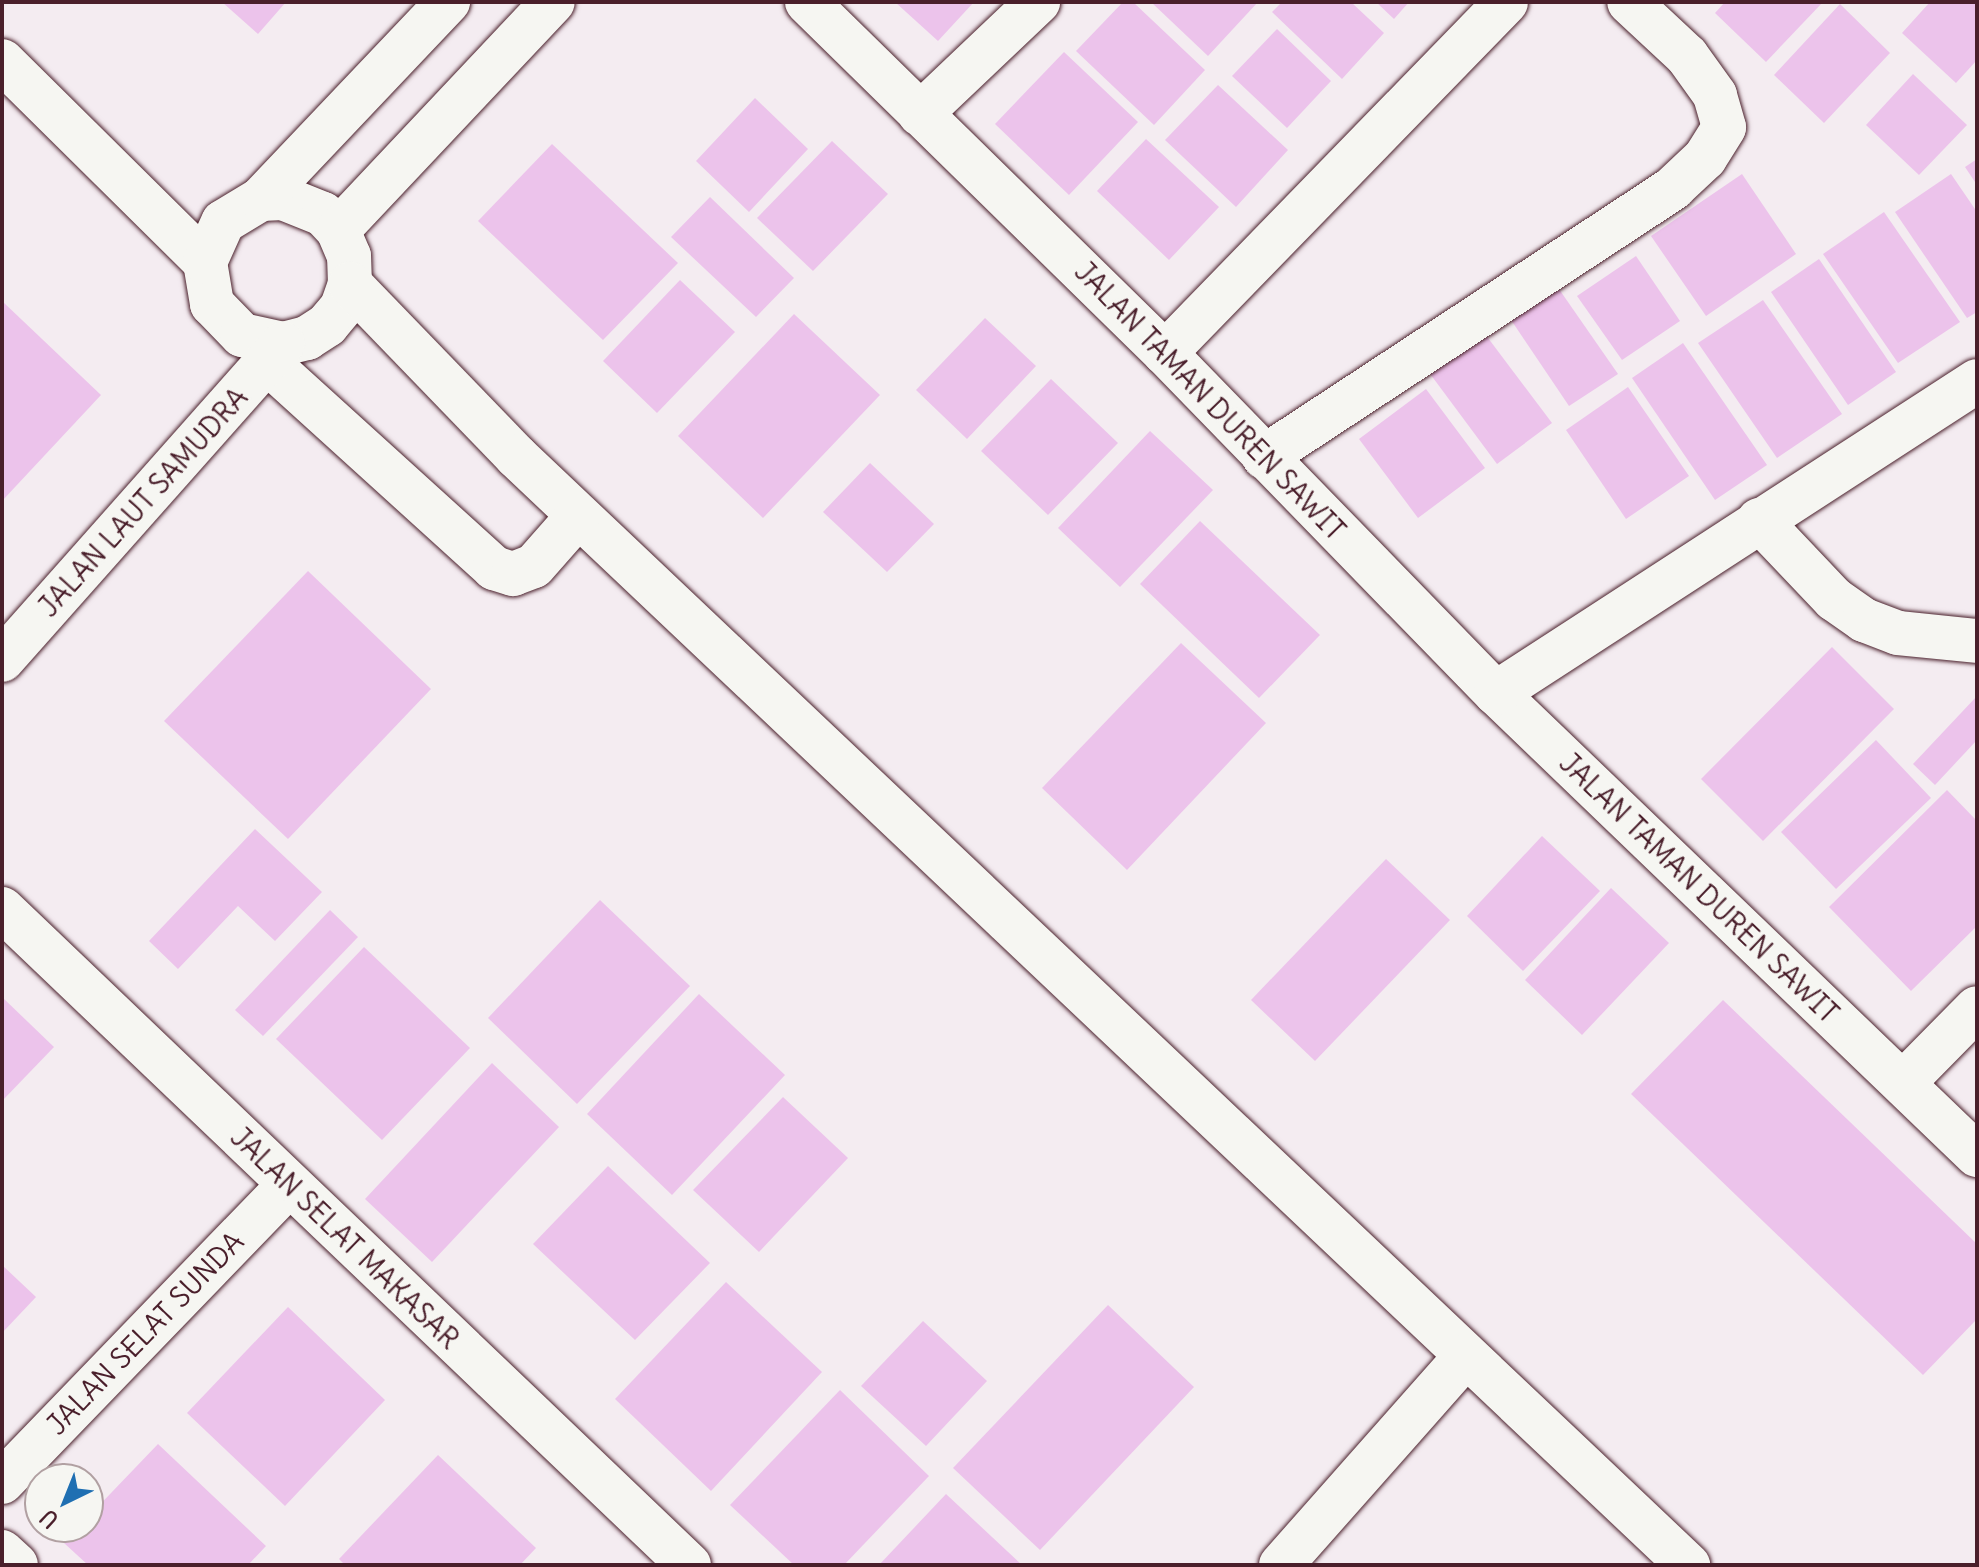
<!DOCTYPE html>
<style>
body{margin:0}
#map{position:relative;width:1979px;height:1567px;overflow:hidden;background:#f4ecf1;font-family:Delius,sans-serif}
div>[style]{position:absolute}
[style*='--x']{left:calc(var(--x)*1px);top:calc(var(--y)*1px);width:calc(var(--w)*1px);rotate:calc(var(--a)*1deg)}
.building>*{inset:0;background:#ecc3eb}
.roads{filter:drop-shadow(0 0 2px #4a1f2b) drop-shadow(0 0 2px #4a1f2b)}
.minor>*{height:44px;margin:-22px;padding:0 22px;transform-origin:22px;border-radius:22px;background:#f6f6f2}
span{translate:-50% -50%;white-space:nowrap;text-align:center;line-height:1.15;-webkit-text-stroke:6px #f6f6f2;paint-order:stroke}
.street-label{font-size:28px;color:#4a1f2b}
.frame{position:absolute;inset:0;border:4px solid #4a1f2b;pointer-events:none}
.north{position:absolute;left:24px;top:1463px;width:80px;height:80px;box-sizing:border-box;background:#f6f6f2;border:2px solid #b1a0a2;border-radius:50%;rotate:223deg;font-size:22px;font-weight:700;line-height:32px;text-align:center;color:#4a1f2b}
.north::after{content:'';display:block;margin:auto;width:28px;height:36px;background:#1f6fb2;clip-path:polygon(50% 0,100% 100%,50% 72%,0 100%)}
</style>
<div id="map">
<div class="building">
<i style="clip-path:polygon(222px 2px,286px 2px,258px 34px)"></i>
<i style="clip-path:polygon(895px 2px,974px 2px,938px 41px)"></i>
<i style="clip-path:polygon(1123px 2px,1133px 2px,1205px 70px,1154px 125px,1076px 51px)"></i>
<i style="clip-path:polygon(1151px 2px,1258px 2px,1208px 56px)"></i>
<i style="clip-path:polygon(1282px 2px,1351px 2px,1384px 33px,1342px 79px,1272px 12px)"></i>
<i style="clip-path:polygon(1376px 2px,1409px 2px,1394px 19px)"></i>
<i style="clip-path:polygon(1725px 2px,1823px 2px,1766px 62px,1715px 13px)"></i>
<i style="clip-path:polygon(1930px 2px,1977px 2px,1977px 60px,1956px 83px,1902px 33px)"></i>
<i style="clip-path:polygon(1840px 4px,1890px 53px,1824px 123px,1774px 75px)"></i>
<i style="clip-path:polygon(1277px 29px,1331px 81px,1287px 128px,1232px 76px)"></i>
<i style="clip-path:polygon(1064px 52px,1138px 122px,1069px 195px,995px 124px)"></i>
<i style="clip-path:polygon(1913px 74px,1967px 125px,1919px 175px,1866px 125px)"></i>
<i style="clip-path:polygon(1218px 85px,1288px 150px,1236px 207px,1165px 140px)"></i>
<i style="clip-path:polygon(755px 98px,808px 149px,749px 212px,696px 161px)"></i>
<i style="clip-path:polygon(1146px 139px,1219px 207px,1169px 260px,1097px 191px)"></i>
<i style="clip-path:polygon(832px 141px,888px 194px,813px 271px,757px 218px)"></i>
<i style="clip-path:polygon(552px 144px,678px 263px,603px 340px,478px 221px)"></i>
<i style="clip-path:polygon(1977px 159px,1977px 185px,1965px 167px)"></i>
<i style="clip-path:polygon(1742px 174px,1796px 254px,1706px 316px,1651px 236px)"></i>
<i style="clip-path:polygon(1951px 174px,1977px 212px,1977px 312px,1967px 318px,1895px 212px)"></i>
<i style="clip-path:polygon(710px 197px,794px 278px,756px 317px,671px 237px)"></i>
<i style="clip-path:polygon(1884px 212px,1960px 322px,1898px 363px,1823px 254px)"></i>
<i style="clip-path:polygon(1636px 256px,1680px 321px,1622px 360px,1577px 296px)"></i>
<i style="clip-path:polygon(1819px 259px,1896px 372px,1848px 405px,1771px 292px)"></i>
<i style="clip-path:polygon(1552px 279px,1618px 374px,1569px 406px,1505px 311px)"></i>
<i style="clip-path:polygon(680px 280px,735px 332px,657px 413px,603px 361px)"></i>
<i style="clip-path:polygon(1763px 300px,1842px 414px,1777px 458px,1698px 343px)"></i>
<i style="clip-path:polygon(2px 301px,101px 395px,2px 501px)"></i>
<i style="clip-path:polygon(794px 314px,880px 395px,763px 518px,678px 436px)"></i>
<i style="clip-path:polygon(985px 318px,1036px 366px,967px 439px,916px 390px)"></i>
<i style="clip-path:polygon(1479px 326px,1552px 423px,1497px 464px,1425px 367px)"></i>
<i style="clip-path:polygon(1683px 343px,1767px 465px,1715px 500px,1632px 378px)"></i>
<i style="clip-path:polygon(1051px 379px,1118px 443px,1048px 515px,981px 451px)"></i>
<i style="clip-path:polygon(1628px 387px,1689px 476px,1626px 519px,1566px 430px)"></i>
<i style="clip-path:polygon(1426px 389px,1485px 468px,1418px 518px,1359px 439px)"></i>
<i style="clip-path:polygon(1150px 431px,1213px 490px,1120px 587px,1058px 528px)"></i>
<i style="clip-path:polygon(870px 463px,934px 524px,887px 572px,823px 512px)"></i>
<i style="clip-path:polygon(1200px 521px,1320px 635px,1259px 698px,1140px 584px)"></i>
<i style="clip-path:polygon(308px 571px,431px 689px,288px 839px,164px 721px)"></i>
<i style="clip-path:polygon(1181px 643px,1266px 723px,1127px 870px,1042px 788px)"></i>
<i style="clip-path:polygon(1832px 647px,1894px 709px,1763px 841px,1701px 779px)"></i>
<i style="clip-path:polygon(1977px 696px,1977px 740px,1935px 785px,1913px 764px)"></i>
<i style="clip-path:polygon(1876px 740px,1931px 798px,1836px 889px,1781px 832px)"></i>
<i style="clip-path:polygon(1947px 790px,1977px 821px,1977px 926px,1911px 991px,1829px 907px)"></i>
<i style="clip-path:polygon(255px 829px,322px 892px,275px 941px,238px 906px,178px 969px,149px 941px)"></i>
<i style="clip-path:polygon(1542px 836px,1600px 891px,1523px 971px,1467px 916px)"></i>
<i style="clip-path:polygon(1386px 859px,1450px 920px,1315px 1061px,1251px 1000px)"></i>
<i style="clip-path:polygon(1611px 888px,1669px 943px,1582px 1035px,1525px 980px)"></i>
<i style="clip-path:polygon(600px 900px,690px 986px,577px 1104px,488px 1018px)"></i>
<i style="clip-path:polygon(330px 910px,358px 937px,263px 1036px,235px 1010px)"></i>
<i style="clip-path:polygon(364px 947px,470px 1048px,382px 1140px,276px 1039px)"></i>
<i style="clip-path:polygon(699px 994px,785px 1075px,672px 1195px,587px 1114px)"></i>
<i style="clip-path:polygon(2px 997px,54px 1047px,2px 1101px)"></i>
<i style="clip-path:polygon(1723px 1000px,1977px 1244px,1977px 1319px,1923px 1375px,1631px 1094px)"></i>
<i style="clip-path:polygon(492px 1063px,559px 1127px,432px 1262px,365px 1199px)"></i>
<i style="clip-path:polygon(783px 1097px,848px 1158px,759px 1252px,693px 1190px)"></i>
<i style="clip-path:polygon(608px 1166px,710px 1263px,635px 1340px,533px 1244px)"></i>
<i style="clip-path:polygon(2px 1265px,36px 1297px,2px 1333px)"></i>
<i style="clip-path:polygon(726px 1282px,822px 1372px,711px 1491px,615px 1399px)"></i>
<i style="clip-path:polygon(1108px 1305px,1194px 1387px,1040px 1550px,953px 1468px)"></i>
<i style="clip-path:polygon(288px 1307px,385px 1400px,285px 1506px,187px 1413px)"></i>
<i style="clip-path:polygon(923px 1321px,987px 1381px,926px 1446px,861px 1386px)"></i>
<i style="clip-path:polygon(840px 1390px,929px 1476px,844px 1565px,794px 1565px,730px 1505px)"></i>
<i style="clip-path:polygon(158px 1444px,266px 1546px,248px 1565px,88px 1565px,64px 1543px,79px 1527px,88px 1527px,88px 1517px)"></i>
<i style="clip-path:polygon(438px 1455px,536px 1548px,520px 1565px,345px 1565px,339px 1559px)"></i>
<i style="clip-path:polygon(946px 1494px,1022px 1565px,879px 1565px)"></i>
</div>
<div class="roads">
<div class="minor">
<i style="--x:807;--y:2;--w:501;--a:44.43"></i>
<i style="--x:1165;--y:353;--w:475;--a:45.8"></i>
<i style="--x:1496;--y:693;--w:667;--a:43.85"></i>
<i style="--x:2;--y:61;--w:286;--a:44.7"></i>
<i style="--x:205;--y:262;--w:43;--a:80.5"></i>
<i style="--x:212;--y:304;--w:43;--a:45.9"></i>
<i style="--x:242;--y:335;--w:42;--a:12.4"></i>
<i style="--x:283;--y:344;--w:25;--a:-14"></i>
<i style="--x:307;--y:338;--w:24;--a:-33"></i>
<i style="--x:327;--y:325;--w:23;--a:-50"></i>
<i style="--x:342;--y:307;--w:24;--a:-71"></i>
<i style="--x:350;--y:284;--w:28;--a:-92"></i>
<i style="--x:349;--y:256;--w:28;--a:-113"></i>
<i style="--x:338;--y:230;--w:22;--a:-133"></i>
<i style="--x:323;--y:214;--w:43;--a:-158.2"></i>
<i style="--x:283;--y:198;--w:22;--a:177"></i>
<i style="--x:261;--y:199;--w:44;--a:148.8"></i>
<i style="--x:223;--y:222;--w:44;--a:114.2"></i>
<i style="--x:920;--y:114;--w:163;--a:-43.5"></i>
<i style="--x:261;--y:199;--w:272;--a:-46.5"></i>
<i style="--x:338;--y:230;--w:313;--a:-46.7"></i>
<i style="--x:350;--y:284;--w:239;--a:46"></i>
<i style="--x:516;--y:456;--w:1614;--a:43.42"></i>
<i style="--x:1165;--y:353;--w:489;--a:-45.8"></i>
<i style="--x:267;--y:362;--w:307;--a:42.2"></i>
<i style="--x:494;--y:568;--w:20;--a:18"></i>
<i style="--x:513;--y:574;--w:22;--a:-21"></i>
<i style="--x:534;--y:566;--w:67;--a:-48.7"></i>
<i style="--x:1264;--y:457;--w:490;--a:-33.3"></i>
<i style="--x:1673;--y:188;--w:44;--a:-43.2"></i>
<i style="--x:1705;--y:158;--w:36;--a:-58"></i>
<i style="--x:1724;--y:127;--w:33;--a:-106"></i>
<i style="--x:1715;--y:95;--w:48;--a:-125.7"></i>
<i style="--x:1687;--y:56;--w:79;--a:-137"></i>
<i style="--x:1759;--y:520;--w:109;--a:46.5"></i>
<i style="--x:1834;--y:599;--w:37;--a:35"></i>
<i style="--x:1864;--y:620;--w:36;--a:21"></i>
<i style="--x:1898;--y:633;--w:79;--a:5.8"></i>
<i style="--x:2;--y:660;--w:423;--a:-48.4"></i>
<i style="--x:1496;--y:693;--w:573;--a:-32.97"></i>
<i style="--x:2;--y:909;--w:950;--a:43.68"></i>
<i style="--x:1903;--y:1083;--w:105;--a:-45.4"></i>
<i style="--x:2;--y:1482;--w:413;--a:-46"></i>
<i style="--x:2;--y:1552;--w:19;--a:43"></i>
<i style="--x:1281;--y:1565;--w:279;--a:-48.5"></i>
</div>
</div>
<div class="street-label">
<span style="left:1210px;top:401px;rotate:46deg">JALAN TAMAN DUREN SAWIT</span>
<span style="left:143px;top:502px;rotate:-48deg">JALAN LAUT SAMUDRA</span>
<span style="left:1699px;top:888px;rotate:44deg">JALAN TAMAN DUREN SAWIT</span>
<span style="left:345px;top:1238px;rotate:44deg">JALAN SELAT MAKASAR</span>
<span style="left:145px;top:1333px;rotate:-46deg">JALAN SELAT SUNDA</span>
</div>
<div class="frame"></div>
<div class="north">U</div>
</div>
